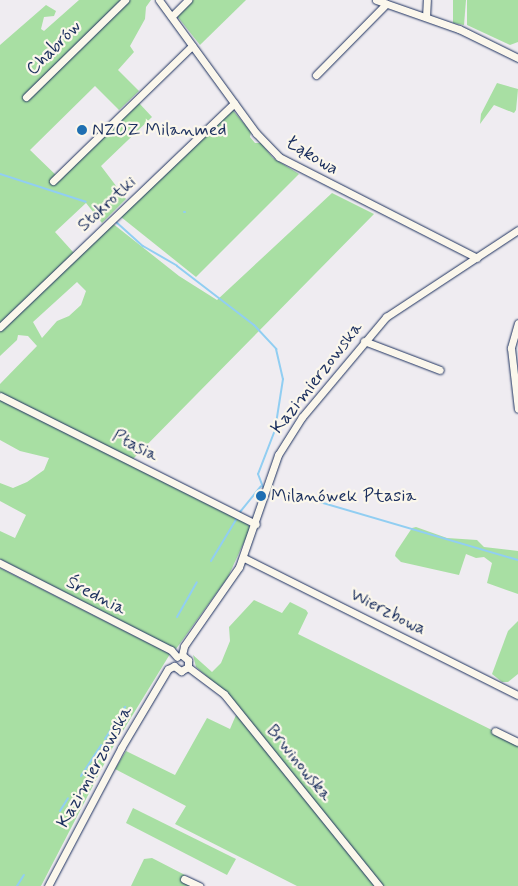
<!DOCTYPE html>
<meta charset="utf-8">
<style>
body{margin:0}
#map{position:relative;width:518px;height:886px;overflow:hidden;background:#efecf1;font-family:Mynerve,sans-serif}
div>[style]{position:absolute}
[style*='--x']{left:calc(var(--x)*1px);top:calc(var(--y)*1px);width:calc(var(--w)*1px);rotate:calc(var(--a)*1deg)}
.green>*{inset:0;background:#a8dfa3}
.stream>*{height:2px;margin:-1px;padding:0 1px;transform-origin:1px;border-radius:1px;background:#91cef2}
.roads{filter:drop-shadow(0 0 1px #1b2f5e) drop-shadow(0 0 1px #1b2f5e)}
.minor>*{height:7px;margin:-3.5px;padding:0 3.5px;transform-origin:3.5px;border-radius:3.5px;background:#fbf7ec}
.dots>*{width:14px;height:14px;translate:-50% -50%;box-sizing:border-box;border:2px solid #fbf7ec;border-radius:50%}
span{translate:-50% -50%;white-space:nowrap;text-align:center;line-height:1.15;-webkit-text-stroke:4.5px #fbf7ec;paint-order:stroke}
.street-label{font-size:18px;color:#1b2f5e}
.poi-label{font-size:18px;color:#1b2f5e}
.left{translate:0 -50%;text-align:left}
</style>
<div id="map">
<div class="green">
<i style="clip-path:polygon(evenodd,79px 0,151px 0,146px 7px,145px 19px,130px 46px,134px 52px,118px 70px,139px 91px,119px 110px,95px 86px,30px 150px,60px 179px,139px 103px,152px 117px,101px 166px,126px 199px,102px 223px,86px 203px,55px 232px,73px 252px,78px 255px,112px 223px,179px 276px,217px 300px,332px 193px,374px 214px,133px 459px,247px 522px,250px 529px,228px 577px,176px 649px,0 559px,0 531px,15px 538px,26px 515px,0 501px,0 483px,13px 488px,27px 482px,44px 470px,49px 458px,20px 451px,0 440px,0 384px,37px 346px,28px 336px,18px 335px,17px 340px,0 356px,0 45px,46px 5px,56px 11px,54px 16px,44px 17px,41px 29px,44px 31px,79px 0,77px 282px,86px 291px,81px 305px,69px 316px,57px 321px,42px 338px,33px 322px,77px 282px)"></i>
<i style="clip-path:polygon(192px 0,246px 0,200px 45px,177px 16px)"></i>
<i style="clip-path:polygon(453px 0,466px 0,464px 25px,453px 23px)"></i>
<i style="clip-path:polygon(467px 0,518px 0,518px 42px,510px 45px,467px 25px)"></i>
<i style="clip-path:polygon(497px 83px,518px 89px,516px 110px,514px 113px,494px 105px,480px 124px,481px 114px)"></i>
<i style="clip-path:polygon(231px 108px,251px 132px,250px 137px,255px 143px,261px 143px,273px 158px,299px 174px,196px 277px,121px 217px)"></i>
<i style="clip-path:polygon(416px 527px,447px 538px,477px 540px,484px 547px,518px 551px,518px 594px,487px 583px,492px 563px,484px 557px,476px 558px,466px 554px,459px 575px,401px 562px,395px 556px,396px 552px,412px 528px)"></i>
<i style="clip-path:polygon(0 568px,170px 654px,113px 747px,41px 886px,0 886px)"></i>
<i style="clip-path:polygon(254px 600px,282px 613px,290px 602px,306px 610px,308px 613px,298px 634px,518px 743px,518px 886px,382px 886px,229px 696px,196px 667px,193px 655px,212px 672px,221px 663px,230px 641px,229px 627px)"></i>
<i style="clip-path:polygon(518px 621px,518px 674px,508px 682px,502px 682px,492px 674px,508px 631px)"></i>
<i style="clip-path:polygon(236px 715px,263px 746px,376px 886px,297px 886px,175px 824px,186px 806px,115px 769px,126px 751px,175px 775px,207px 718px,230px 729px)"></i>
<i style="clip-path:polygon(133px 808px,236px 859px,227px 875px,126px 823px)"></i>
<i style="clip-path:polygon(152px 858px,185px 875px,183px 881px,192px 886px,131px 886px,144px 859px)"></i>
</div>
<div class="stream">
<i style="--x:0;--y:174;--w:90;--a:18"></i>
<i style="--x:184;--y:212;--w:1;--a:0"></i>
<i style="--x:115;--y:221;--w:38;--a:42"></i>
<i style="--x:143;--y:246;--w:39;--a:30"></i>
<i style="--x:177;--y:266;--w:97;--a:37.5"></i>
<i style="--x:254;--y:325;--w:33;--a:47"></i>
<i style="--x:276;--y:349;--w:31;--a:77"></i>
<i style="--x:283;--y:379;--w:52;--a:98.9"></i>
<i style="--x:275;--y:430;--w:47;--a:111.1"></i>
<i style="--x:258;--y:474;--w:14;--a:69"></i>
<i style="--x:282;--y:491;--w:246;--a:16.3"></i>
<i style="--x:240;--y:512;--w:33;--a:-51"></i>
<i style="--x:211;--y:561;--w:50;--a:-58.8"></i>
<i style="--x:177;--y:617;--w:40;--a:-60.3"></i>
<i style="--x:105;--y:739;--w:38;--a:-58"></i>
<i style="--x:81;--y:776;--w:37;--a:-57"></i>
<i style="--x:60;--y:811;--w:15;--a:-58"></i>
<i style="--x:17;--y:886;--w:13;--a:-58"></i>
</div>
<div class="roads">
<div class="minor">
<i style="--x:159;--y:0;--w:165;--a:53.9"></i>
<i style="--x:256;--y:133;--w:33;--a:46"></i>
<i style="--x:279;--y:157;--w:222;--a:27"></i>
<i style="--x:376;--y:0;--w:88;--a:19.3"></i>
<i style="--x:459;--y:29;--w:66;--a:26.2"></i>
<i style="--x:172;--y:16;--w:23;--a:-45"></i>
<i style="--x:426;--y:17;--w:17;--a:-87"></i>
<i style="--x:316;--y:75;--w:100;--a:-45.4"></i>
<i style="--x:26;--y:97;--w:139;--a:-44.4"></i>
<i style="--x:53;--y:181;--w:194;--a:-44.2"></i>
<i style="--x:518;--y:323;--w:26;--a:106"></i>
<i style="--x:511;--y:348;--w:61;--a:83.5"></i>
<i style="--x:0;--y:327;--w:324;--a:-43.7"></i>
<i style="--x:364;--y:341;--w:81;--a:20.9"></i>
<i style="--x:0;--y:396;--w:286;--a:26.6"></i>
<i style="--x:244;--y:558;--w:306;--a:26.6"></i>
<i style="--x:0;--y:563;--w:192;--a:27"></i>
<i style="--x:171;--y:650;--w:9;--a:49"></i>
<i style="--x:182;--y:655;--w:9;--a:-77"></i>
<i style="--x:184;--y:646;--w:96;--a:-55.2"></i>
<i style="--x:239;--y:567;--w:119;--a:-70.8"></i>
<i style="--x:278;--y:455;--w:45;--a:-57.7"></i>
<i style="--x:302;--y:417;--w:131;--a:-50"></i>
<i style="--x:386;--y:317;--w:158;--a:-33.4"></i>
<i style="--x:182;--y:655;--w:8;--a:40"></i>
<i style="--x:188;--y:660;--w:7;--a:90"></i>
<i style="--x:174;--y:666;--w:9;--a:36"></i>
<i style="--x:181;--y:671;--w:8;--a:-30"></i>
<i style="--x:188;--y:667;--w:45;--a:36.9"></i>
<i style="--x:224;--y:694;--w:247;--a:51.1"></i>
<i style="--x:495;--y:731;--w:25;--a:26"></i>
<i style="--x:184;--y:879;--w:17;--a:25"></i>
<i style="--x:48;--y:886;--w:156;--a:-62.1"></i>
<i style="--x:121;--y:748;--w:92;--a:-59.3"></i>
<i style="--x:168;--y:669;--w:7;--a:-27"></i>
</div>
</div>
<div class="dots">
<i style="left:82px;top:130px;background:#1f6fb2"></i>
<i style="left:261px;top:496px;background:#1f6fb2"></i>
</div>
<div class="street-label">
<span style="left:54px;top:48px;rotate:-45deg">Chabrów</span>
<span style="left:312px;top:156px;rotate:31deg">Łąkowa</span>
<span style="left:107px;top:204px;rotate:-43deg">Stokrotki</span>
<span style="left:317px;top:378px;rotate:-52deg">Kazimierzowska</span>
<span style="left:135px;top:446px;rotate:27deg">Ptasia</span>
<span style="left:96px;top:596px;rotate:27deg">Średnia</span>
<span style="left:388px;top:612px;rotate:27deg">Wierzbowa</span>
<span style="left:299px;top:763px;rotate:51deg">Brwinowska</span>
<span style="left:95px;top:767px;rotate:-61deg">Kazimierzowska</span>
</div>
<div class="poi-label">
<span class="left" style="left:92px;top:130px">NZOZ Milanmed</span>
<span class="left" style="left:271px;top:496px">Milanówek Ptasia</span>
</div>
</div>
